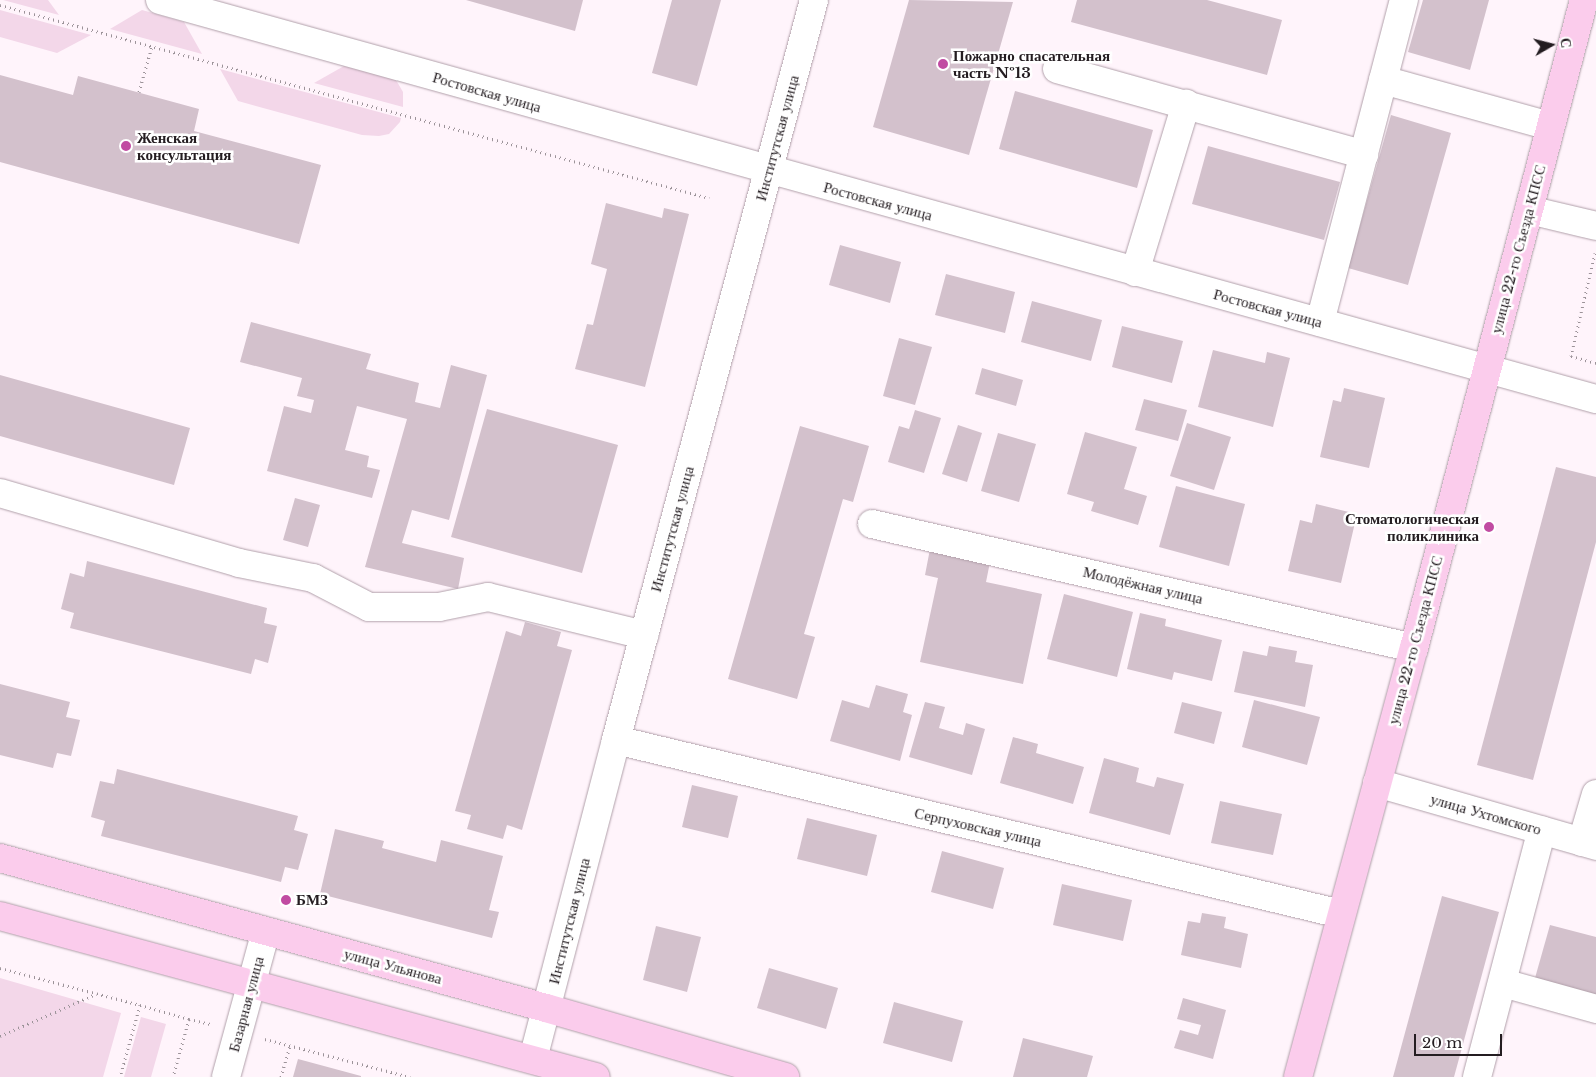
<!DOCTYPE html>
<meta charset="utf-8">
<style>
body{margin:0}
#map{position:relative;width:1596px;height:1077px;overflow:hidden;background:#fff4fb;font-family:"Libre Baskerville",serif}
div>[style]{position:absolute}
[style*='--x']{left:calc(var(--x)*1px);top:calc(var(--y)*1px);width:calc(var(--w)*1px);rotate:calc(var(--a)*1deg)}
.green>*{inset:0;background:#f3d7e9}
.building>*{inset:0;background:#d3c1cc}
.path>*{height:3px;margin-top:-1.5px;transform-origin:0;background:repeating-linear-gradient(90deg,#9c9399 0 1px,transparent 0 5px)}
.roads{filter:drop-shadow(0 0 1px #b1a0aa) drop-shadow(0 0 1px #b1a0aa)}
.minor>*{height:28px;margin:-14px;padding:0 14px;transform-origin:14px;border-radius:14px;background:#fff}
.major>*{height:28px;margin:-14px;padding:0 14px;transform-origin:14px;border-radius:14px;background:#fbccec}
.dots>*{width:14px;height:14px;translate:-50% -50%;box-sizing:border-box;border:2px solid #fff;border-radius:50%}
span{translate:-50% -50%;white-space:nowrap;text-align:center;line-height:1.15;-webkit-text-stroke:5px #fff;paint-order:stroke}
.poi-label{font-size:15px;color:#241d21;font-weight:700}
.left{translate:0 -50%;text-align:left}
.right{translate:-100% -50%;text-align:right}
.street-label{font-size:15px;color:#241d21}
.north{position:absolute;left:1526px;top:20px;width:50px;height:50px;-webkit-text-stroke:4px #fff;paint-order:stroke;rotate:82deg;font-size:14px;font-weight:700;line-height:20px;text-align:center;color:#241d21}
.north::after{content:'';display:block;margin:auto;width:18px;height:22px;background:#241d21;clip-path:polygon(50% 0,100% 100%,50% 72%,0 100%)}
.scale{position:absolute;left:1414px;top:1034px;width:88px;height:22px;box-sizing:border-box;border:2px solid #241d21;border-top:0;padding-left:6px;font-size:15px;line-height:18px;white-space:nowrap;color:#241d21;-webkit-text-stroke:4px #fff;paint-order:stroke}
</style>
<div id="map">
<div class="green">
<i style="clip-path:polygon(3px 0,48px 0,59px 15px)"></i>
<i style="clip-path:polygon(0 10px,91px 35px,57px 53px,0 37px)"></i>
<i style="clip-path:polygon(142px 10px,184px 22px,202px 54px,110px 29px)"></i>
<i style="clip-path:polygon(344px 66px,396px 80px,403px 92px,403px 107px,314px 83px)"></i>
<i style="clip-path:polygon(220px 69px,401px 118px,400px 122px,389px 134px,379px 136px,362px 135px,238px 101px)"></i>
<i style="clip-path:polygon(0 978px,121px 1013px,103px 1077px,0 1077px)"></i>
<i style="clip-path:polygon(141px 1017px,166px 1024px,151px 1077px,124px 1077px)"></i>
</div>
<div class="building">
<i style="clip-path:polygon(466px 0,583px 0,575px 31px)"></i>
<i style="clip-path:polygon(672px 0,721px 0,697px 86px,652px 73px)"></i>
<i style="clip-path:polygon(909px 0,1013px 2px,969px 155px,873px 127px)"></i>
<i style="clip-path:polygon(1077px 0,1207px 0,1282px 20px,1267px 75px,1071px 22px)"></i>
<i style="clip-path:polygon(1423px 0,1489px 0,1470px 70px,1408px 52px)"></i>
<i style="clip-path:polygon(0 75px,73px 95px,78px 76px,199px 109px,194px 131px,321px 165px,299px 244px,0 162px)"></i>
<i style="clip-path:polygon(1015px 91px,1153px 130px,1137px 188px,999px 149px)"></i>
<i style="clip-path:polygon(1391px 115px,1451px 133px,1408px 285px,1348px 268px)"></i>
<i style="clip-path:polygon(1208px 146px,1340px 182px,1324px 240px,1192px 204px)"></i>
<i style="clip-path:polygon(606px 203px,662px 218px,664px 208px,689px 214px,645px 387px,575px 369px,587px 324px,593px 325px,607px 269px,591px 264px)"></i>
<i style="clip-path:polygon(840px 245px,901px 262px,890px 303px,829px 285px)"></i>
<i style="clip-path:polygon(946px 274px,1015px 292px,1005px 333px,935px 315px)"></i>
<i style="clip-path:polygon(1032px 301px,1102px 320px,1091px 361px,1021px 342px)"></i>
<i style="clip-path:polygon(251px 322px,371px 354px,366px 369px,419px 383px,415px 402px,440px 408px,451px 365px,487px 375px,449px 520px,412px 510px,402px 543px,464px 558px,458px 589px,365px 567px,407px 419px,357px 406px,345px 450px,369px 456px,367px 467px,380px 470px,372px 498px,267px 471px,284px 406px,311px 413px,314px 400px,297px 396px,302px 378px,240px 362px)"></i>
<i style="clip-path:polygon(1122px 326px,1183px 341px,1172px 383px,1112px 367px)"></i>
<i style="clip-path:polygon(899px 338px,932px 347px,915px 405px,883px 396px)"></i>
<i style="clip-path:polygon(1213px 350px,1265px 363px,1267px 352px,1290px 358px,1273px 427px,1198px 407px)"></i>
<i style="clip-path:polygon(982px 368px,1023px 380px,1016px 406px,975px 394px)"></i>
<i style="clip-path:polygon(0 375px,190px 428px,174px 485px,0 436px)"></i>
<i style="clip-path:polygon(1344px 388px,1385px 398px,1369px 468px,1320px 457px,1333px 400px,1341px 402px)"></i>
<i style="clip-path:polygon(1144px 399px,1187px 410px,1178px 441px,1135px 430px)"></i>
<i style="clip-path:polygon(487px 409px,618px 445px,582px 573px,451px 537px)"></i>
<i style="clip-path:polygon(915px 410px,941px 418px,924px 473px,888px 462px,899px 426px,909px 429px)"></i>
<i style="clip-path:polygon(1187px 423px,1231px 437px,1214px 490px,1170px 476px)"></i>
<i style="clip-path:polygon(958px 425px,982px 433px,967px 482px,942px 474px)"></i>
<i style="clip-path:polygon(800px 426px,869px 446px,853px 502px,843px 499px,804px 634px,815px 637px,797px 699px,728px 679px)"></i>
<i style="clip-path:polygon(1085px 432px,1137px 447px,1124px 489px,1147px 496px,1138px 525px,1091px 511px,1094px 502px,1067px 494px)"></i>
<i style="clip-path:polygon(998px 433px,1036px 444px,1019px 502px,981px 491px)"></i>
<i style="clip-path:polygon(1556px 467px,1596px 477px,1596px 542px,1533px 780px,1477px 765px)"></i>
<i style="clip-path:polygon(1176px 486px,1245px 504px,1229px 566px,1159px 547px)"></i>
<i style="clip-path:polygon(295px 498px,320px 505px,308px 547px,283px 540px)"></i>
<i style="clip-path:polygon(1316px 504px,1357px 514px,1341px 583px,1288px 571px,1300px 520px,1312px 523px)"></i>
<i style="clip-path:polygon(930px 549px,990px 562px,986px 582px,1042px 594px,1023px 684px,920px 662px,938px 578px,925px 575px)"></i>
<i style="clip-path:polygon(87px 561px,267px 608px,264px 623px,277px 626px,268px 663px,255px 659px,251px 674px,70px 628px,74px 613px,61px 609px,70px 573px,84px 577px)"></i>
<i style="clip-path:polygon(1064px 594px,1133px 612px,1117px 677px,1047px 659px)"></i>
<i style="clip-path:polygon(1140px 613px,1166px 619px,1165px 626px,1222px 640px,1212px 681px,1174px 672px,1172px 680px,1127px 669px)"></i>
<i style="clip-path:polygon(525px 622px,561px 632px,557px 646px,572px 650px,522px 830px,507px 825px,503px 839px,467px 829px,471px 815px,455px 811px,506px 631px,521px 636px)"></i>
<i style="clip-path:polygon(1269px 646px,1297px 651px,1295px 662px,1313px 665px,1305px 707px,1234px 692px,1243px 651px,1267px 656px)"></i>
<i style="clip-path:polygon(0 684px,70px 702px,66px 717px,80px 720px,71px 756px,57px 753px,53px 768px,0 755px)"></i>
<i style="clip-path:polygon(876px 685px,908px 694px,903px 712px,912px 715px,900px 761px,830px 741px,842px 700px,869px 708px)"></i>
<i style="clip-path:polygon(1254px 700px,1320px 717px,1307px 765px,1242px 747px)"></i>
<i style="clip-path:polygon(925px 702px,945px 707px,939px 728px,963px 735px,966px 723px,985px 729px,972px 775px,909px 757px)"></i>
<i style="clip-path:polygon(1182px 702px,1222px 712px,1214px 744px,1174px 733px)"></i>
<i style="clip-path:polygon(1013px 737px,1038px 744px,1036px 753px,1084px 767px,1073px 804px,1000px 783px)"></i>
<i style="clip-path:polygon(1104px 758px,1139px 768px,1136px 782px,1154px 787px,1157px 777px,1184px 784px,1170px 835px,1089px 813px)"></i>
<i style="clip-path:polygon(117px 769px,298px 816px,294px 830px,308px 834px,298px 870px,285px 867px,281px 882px,101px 836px,105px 821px,91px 817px,100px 781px,114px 784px)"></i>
<i style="clip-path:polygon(692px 785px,738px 796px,728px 838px,682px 827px)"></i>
<i style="clip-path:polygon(1220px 801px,1282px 814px,1273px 855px,1211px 843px)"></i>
<i style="clip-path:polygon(807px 818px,877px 835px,867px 876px,797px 859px)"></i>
<i style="clip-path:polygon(335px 829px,384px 841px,382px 848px,436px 862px,441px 840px,503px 856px,489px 910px,499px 912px,492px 938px,320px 894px)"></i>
<i style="clip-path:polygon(942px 851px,1004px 868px,993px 909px,931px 892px)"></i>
<i style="clip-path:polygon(1062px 884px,1132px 900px,1123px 941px,1053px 925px)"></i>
<i style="clip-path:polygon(1442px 896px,1499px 912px,1454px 1077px,1393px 1077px)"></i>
<i style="clip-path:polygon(1202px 913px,1226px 917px,1224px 928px,1248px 934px,1241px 968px,1181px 955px,1188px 921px,1200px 923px)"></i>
<i style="clip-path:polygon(1550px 925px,1596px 937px,1596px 995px,1535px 978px)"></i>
<i style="clip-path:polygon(656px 926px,701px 937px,687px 992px,643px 980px)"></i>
<i style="clip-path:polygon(769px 968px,838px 988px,826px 1029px,757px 1008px)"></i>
<i style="clip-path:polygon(1183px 998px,1226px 1010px,1213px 1059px,1174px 1048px,1180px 1030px,1198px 1035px,1201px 1025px,1177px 1019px)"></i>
<i style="clip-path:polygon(894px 1002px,963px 1021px,952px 1062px,883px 1043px)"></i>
<i style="clip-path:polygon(1023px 1038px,1093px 1056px,1087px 1077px,1013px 1077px)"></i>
<i style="clip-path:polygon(298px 1059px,361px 1076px,361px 1077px,293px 1077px)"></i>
</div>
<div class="path">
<i style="--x:0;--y:5;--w:735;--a:15.23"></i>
<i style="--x:139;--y:92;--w:48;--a:-74.2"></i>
<i style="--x:1595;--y:253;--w:106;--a:103.1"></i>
<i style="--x:1571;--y:356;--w:26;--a:16"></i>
<i style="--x:0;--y:968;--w:145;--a:14.8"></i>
<i style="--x:140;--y:1005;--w:75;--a:105.5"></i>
<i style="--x:140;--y:1005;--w:51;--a:15.9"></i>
<i style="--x:189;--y:1019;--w:60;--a:105.4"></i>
<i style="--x:189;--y:1019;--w:23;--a:13"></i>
<i style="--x:0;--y:1036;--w:105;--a:-23.6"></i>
<i style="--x:265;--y:1039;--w:150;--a:14.7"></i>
<i style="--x:281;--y:1077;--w:33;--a:-74"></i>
</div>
<div class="roads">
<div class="minor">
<i style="--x:160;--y:0;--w:1490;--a:15.53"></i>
<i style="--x:1057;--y:69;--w:319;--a:15.6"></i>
<i style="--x:1383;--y:80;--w:173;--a:15.4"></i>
<i style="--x:1529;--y:210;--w:69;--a:13.4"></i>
<i style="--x:1135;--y:272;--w:176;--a:-73.1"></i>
<i style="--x:1320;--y:322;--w:333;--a:-75.4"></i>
<i style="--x:0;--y:493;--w:249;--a:16.3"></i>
<i style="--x:239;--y:563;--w:76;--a:11.5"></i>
<i style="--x:313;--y:578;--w:63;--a:27.4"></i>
<i style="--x:369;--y:607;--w:70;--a:0"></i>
<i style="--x:439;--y:607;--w:50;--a:-11.5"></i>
<i style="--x:488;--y:597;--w:161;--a:13.7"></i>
<i style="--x:872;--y:524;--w:556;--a:12.89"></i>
<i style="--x:616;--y:740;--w:746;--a:13.5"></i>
<i style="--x:1377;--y:783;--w:228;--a:16"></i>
<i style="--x:1582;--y:842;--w:50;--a:-73.7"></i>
<i style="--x:1503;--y:983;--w:97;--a:15.6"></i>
<i style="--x:533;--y:1059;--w:330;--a:-75.4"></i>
<i style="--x:616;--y:740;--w:766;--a:-75.02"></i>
<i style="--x:226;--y:1077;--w:151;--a:-74.7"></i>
<i style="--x:1477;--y:1077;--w:255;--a:-75.3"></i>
</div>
<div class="major">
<i style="--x:0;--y:858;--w:566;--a:15.36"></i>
<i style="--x:546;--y:1008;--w:249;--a:16.1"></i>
<i style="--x:0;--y:916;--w:617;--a:15.12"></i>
<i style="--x:1298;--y:1077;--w:444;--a:-74.9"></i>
<i style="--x:1414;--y:648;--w:670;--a:-75.3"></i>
</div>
</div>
<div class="dots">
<i style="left:943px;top:64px;background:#c14ba2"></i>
<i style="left:126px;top:146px;background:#c14ba2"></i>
<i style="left:1489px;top:527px;background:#c14ba2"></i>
<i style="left:286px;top:900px;background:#c14ba2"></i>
</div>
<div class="poi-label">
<span class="left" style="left:953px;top:64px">Пожарно спасательная<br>часть №13</span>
<span class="left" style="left:137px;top:146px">Женская<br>консультация</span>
<span class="right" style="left:1479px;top:527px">Стоматологическая<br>поликлиника</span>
<span class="left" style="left:296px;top:900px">БМЗ</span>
</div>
<div class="street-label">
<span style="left:487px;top:92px;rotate:16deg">Ростовская улица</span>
<span style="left:777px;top:138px;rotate:-75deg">Институтская улица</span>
<span style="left:878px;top:201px;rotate:15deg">Ростовская улица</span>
<span style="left:1518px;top:249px;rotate:-75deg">улица 22-го Съезда КПСС</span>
<span style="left:1268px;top:308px;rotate:15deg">Ростовская улица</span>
<span style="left:672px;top:529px;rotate:-75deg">Институтская улица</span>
<span style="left:1143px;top:585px;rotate:13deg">Молодёжная улица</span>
<span style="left:1415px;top:640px;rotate:-75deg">улица 22-го Съезда КПСС</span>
<span style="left:1486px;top:814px;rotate:16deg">улица Ухтомского</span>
<span style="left:978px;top:827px;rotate:13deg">Серпуховская улица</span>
<span style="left:569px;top:921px;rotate:-76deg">Институтская улица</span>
<span style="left:393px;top:966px;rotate:15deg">улица Ульянова</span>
<span style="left:246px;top:1004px;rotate:-75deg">Базарная улица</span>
</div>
<div class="north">С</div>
<div class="scale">20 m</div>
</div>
